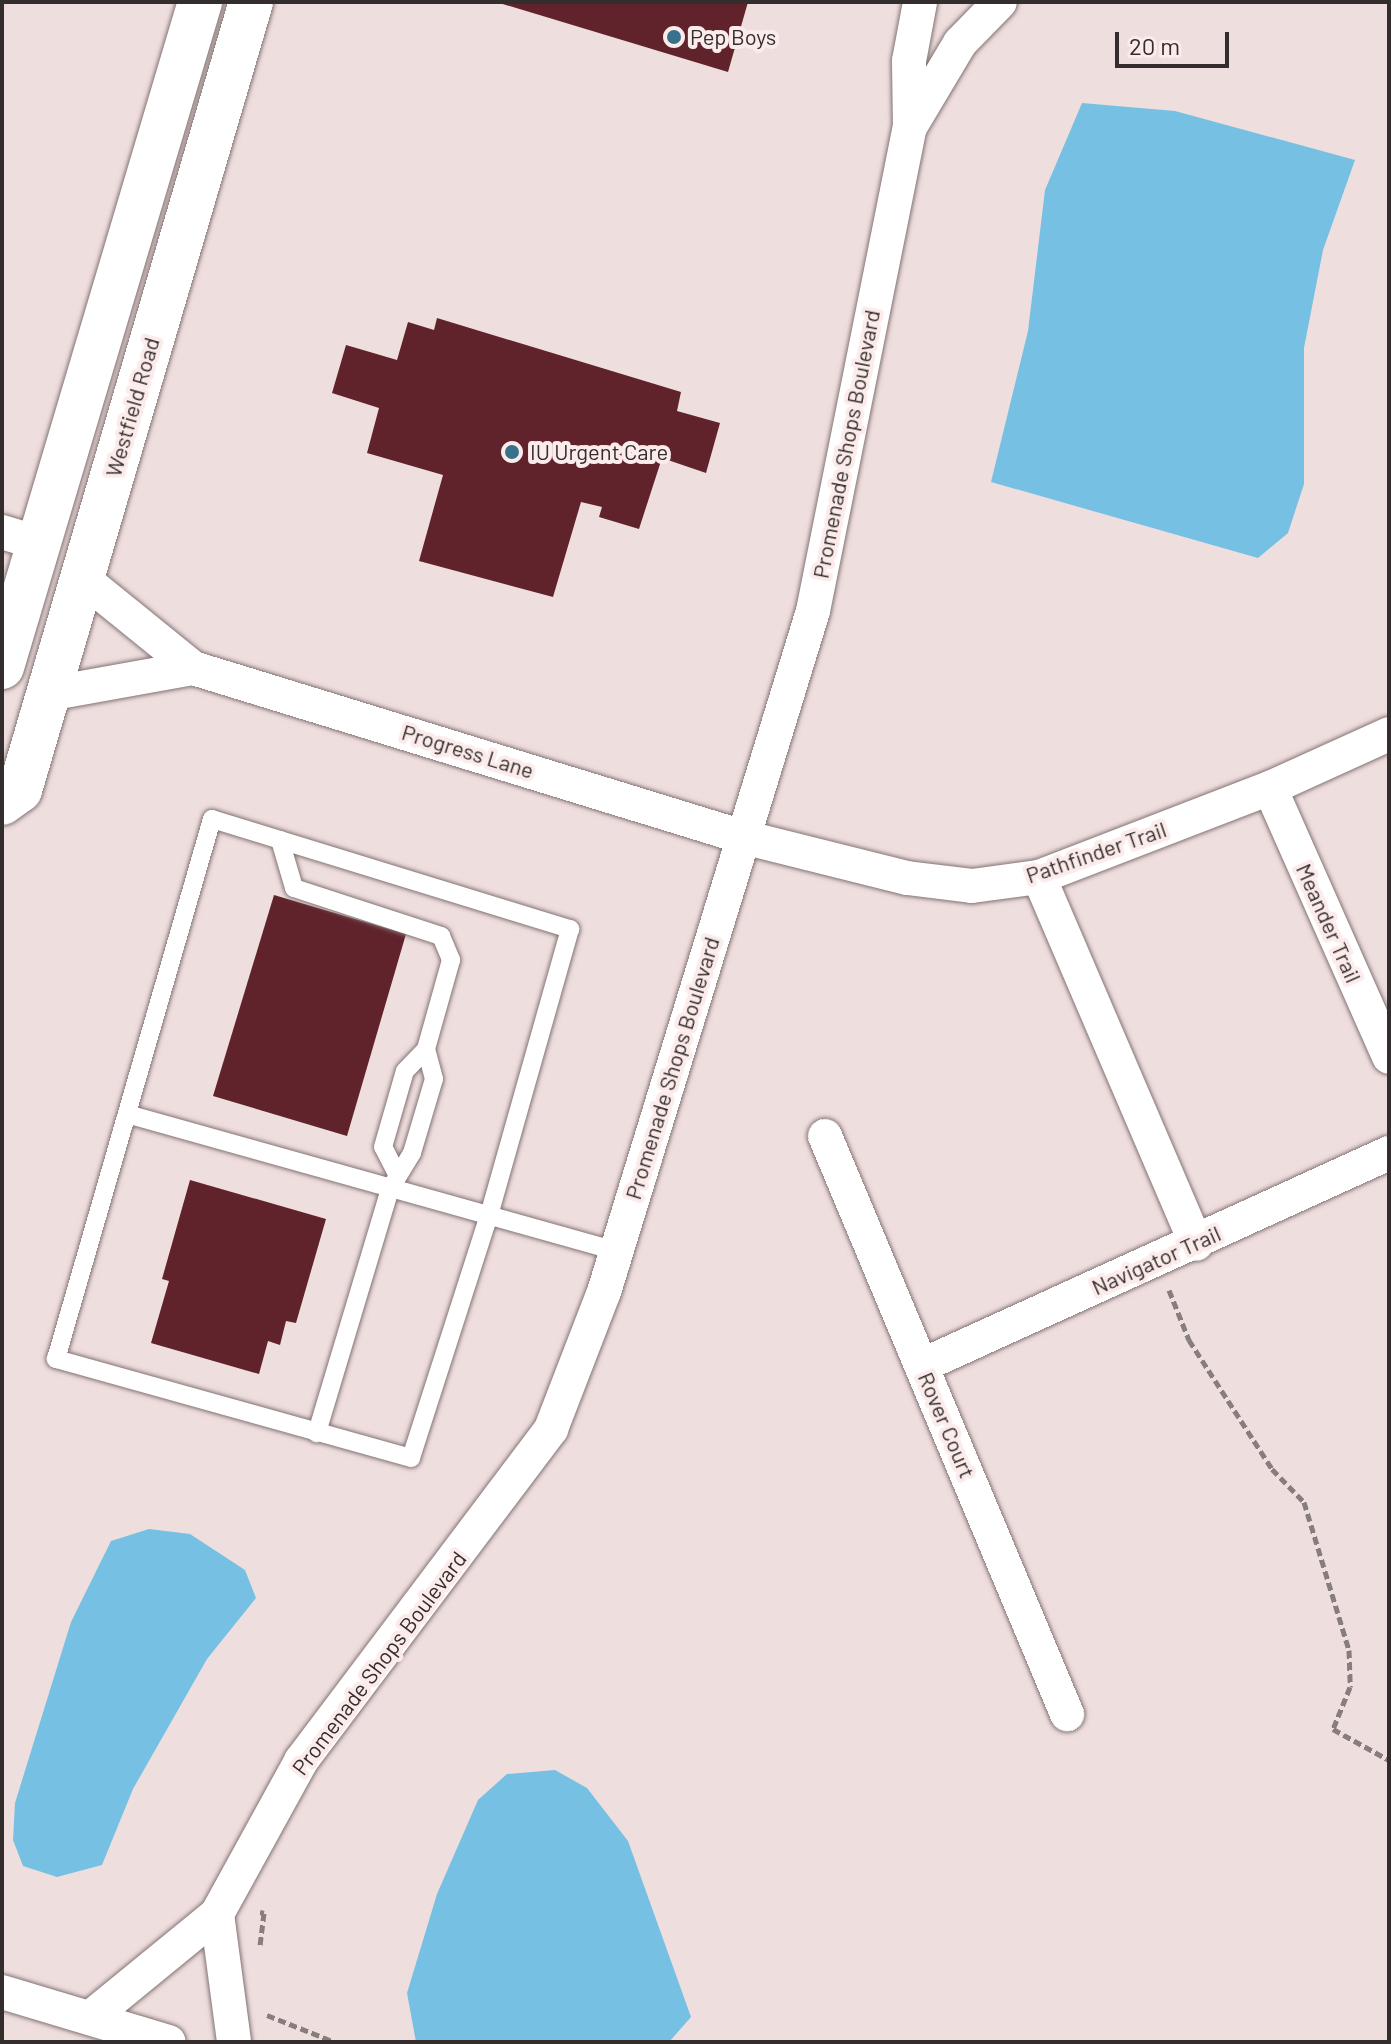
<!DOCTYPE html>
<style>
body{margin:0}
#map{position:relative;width:1391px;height:2044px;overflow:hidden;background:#efdede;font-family:Barlow,sans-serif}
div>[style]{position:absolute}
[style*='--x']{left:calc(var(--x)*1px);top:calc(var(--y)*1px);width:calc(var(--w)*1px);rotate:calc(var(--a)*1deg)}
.water>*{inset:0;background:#76c0e3}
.building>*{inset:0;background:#61232b}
.path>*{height:5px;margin-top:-2.5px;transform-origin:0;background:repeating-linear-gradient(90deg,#887d7d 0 8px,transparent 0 12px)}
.roads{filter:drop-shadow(0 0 2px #837374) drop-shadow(0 0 2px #837374)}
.lane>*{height:18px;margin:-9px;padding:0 9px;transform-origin:9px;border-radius:9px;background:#fff}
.street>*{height:34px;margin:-17px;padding:0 17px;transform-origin:17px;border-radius:17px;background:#fff}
.primary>*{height:44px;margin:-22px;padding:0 22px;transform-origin:22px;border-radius:22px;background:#fff}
.dots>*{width:22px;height:22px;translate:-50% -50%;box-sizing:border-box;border:4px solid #fcebeb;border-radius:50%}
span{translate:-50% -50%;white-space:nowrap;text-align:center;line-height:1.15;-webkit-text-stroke:8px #fcebeb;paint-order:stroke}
.poi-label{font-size:22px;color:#342d2d}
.left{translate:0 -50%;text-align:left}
.street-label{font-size:22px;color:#342d2d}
.frame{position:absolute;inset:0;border:4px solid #342d2d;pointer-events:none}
.scale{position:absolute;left:1115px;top:32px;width:114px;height:36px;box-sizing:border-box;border:4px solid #342d2d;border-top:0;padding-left:10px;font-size:24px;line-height:28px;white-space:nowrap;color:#342d2d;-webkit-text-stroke:6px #fcebeb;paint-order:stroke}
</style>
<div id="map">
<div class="water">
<i style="clip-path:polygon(1082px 103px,1175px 111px,1355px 160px,1323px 250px,1304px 348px,1304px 484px,1288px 533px,1258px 558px,991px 482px,1028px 331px,1045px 190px)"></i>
<i style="clip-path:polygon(149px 1529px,190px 1534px,245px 1570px,256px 1598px,207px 1659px,133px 1789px,102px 1865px,57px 1877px,23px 1866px,13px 1840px,15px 1803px,71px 1622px,111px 1541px)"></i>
<i style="clip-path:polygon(555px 1770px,587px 1788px,628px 1841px,691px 2017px,669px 2042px,416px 2042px,407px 1993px,437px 1894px,478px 1800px,507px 1774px)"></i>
</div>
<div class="building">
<i style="clip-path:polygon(496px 2px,748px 2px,728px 72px)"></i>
<i style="clip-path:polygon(437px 318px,681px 392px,677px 411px,720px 423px,706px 473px,662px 458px,639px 529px,599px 517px,602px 507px,581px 502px,553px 597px,419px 561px,443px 475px,367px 453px,379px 408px,332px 393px,346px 345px,397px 360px,408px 322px,434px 330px)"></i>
<i style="clip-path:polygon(274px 895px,406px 934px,347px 1136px,213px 1096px)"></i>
<i style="clip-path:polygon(190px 1180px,326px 1219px,296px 1323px,286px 1321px,280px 1345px,268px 1341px,259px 1374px,151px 1343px,169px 1281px,162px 1279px)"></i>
</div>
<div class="path">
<i style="--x:1169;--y:1290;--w:54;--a:68.2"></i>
<i style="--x:1189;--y:1340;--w:153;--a:57.2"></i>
<i style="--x:1272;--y:1469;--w:46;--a:45.9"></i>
<i style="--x:1304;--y:1502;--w:155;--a:73.1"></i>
<i style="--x:1349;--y:1650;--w:37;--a:88"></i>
<i style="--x:1350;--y:1687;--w:45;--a:112"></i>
<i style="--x:1333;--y:1729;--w:64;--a:29"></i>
<i style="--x:260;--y:1912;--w:4;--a:14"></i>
<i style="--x:264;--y:1913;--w:33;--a:97"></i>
<i style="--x:267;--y:2015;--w:73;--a:21.7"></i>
<i style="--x:858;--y:2042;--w:22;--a:0"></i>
</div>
<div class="roads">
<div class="lane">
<i style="--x:212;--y:819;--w:375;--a:17.1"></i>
<i style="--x:570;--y:929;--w:297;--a:105.8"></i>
<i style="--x:489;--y:1215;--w:255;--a:107.8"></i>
<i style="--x:411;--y:1458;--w:369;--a:-164.4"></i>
<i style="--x:56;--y:1359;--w:562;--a:-73.89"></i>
<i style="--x:280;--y:840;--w:50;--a:73.7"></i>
<i style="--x:294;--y:888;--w:155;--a:18.1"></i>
<i style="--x:441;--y:936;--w:26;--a:67"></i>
<i style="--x:451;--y:960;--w:92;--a:105.7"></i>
<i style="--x:426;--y:1049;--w:31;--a:75"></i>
<i style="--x:434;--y:1079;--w:77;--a:106.6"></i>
<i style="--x:412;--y:1153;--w:42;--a:121.4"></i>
<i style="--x:390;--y:1189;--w:255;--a:106.7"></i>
<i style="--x:127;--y:1114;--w:508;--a:15.65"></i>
<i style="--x:396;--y:1172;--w:28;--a:-117"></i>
<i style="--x:383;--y:1147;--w:79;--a:-73.9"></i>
<i style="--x:405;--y:1071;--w:30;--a:-46"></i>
</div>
<div class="street">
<i style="--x:910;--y:127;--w:98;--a:-59.2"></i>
<i style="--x:960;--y:43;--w:57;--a:-45.7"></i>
<i style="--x:2;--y:532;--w:39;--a:17"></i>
<i style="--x:82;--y:578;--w:143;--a:39"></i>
<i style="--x:193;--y:668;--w:575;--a:17.08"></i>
<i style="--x:743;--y:837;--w:169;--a:14"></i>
<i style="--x:907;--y:878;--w:65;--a:7"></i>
<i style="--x:972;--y:886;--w:68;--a:-7.7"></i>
<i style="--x:1039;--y:877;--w:248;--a:-21.1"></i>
<i style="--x:1270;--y:788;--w:131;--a:-24.4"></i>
<i style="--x:48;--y:694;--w:147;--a:-10.2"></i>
<i style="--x:1270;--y:788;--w:294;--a:66.1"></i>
<i style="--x:1039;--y:877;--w:399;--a:66.8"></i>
<i style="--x:825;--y:1136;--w:627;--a:67.28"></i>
<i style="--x:923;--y:1365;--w:512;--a:-24.46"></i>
<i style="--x:217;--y:1914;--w:129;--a:82.4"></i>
<i style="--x:2;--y:1992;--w:174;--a:16.7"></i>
<i style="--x:90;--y:2018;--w:164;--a:-39.3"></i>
<i style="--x:217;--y:1914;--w:175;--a:-61.2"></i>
<i style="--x:301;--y:1761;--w:416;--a:-53"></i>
<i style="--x:551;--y:1429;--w:147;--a:-68.9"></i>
<i style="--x:604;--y:1292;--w:712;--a:-72.94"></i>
<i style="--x:813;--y:611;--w:494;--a:-78.7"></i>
<i style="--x:910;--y:127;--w:66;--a:-90.9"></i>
<i style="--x:909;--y:61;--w:60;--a:-79.4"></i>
</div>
<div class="primary">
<i style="--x:2;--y:667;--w:694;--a:-73.42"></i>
<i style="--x:2;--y:803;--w:22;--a:-36"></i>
<i style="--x:20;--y:790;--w:821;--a:-73.66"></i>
</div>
</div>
<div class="dots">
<i style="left:674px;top:37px;background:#38718b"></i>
<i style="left:512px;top:452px;background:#38718b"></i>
</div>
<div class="poi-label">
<span class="left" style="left:690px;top:37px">Pep Boys</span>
<span class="left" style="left:530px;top:452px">IU Urgent Care</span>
</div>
<div class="street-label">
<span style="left:132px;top:407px;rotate:-74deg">Westfield Road</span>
<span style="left:846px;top:444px;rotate:-79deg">Promenade Shops Boulevard</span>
<span style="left:468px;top:751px;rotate:17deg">Progress Lane</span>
<span style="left:1096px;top:852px;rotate:-19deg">Pathfinder Trail</span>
<span style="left:1329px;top:923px;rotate:66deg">Meander Trail</span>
<span style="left:672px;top:1068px;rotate:-73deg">Promenade Shops Boulevard</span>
<span style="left:1156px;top:1260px;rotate:-24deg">Navigator Trail</span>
<span style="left:947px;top:1425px;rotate:67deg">Rover Court</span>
<span style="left:379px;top:1663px;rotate:-53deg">Promenade Shops Boulevard</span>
</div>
<div class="frame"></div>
<div class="scale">20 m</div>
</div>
